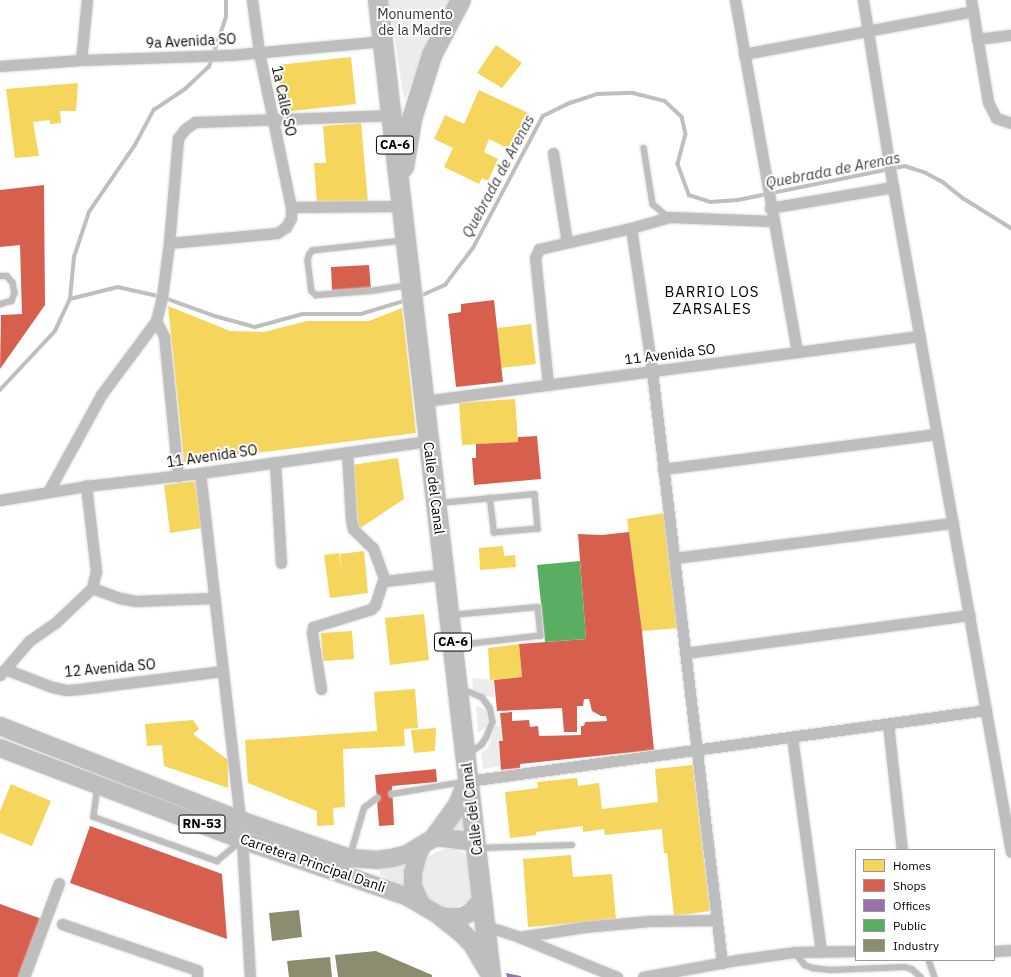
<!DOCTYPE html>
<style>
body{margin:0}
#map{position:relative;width:1011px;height:977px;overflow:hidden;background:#fff;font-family:"IBM Plex Sans",sans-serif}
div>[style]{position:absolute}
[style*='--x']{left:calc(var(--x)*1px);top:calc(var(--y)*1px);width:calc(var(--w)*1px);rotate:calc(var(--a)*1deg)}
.green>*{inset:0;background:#ececec}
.homes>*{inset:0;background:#f6d55c}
.shops>*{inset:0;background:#d6604d}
.offices>*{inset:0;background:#9970ab}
.public>*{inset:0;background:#5aae61}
.industry>*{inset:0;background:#8c8c6e}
.stream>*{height:3.5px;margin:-1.75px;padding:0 1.75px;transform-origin:1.75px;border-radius:1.75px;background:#bfbfbf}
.roads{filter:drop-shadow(0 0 1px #dbdbdb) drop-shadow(0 0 1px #dbdbdb)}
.lane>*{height:5.5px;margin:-2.75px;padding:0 2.75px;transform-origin:2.75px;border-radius:2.75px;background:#bebebe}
.street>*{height:11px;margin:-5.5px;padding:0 5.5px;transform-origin:5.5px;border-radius:5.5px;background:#bebebe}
.primary>*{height:18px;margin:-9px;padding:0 9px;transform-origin:9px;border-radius:9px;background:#bebebe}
.highway>*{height:20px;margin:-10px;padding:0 10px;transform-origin:10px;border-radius:10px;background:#bebebe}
span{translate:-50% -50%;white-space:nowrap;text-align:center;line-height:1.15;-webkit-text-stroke:4px #fff;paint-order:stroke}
.shield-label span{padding:1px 3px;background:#fff;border:1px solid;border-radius:3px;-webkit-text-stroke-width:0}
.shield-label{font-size:13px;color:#000;font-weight:700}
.park-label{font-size:14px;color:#333}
.street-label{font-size:14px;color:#000}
.water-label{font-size:15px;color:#444;font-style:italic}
.neighbourhood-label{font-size:15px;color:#000;letter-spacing:1px}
.legend{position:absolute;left:855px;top:849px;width:140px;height:112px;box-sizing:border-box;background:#fff;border:1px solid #999;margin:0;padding:5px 7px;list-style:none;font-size:12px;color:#000}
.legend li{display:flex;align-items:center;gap:8px;height:20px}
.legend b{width:20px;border:1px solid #999}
</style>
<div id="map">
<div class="green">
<i style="clip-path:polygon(389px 0,452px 0,423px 56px,404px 101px)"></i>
<i style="clip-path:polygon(472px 678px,494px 680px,494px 697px,490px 697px,473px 689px)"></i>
<i style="clip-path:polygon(476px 706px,481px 707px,485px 710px,488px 720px,487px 726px,478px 733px)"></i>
<i style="clip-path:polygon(495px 726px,501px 726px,503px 741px,499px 741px,501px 766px,483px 769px,481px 753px,487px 749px,490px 743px)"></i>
<i style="clip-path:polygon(466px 804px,470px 831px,448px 831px)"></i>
<i style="clip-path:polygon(445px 849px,455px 849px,464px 853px,471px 859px,473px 896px,466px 903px,457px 907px,447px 909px,438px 906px,429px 901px,419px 885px,422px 865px,428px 857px,436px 852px)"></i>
<i style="clip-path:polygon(409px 860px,407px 888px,380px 875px,380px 869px)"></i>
</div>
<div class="homes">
<i style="clip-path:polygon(496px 45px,522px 63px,502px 88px,477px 73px)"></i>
<i style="clip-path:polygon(351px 57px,356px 104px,283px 112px,278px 65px)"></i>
<i style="clip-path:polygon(78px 83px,76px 111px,60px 111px,61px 123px,50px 124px,50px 120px,33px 122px,39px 156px,15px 158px,6px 89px)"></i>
<i style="clip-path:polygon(479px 90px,528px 113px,511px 150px,489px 139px,484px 152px,498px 159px,488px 181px,482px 178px,479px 184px,444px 167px,453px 148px,434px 139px,445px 115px,464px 124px)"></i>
<i style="clip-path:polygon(361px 123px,368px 202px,317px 205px,314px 163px,326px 163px,323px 126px)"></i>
<i style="clip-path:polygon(168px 306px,230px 331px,264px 332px,307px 321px,369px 321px,402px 308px,416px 433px,184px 462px)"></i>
<i style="clip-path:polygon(531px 324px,536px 364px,501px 368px,497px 328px)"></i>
<i style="clip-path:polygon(515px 399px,518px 442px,462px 445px,459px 403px)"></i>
<i style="clip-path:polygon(398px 458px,404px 499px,359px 529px,352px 465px)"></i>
<i style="clip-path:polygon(195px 481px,202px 528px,170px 533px,164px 485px)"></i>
<i style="clip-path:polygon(664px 513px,679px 628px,642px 631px,627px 519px)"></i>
<i style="clip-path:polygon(503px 546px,504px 556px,515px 555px,516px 567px,480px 570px,479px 548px)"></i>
<i style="clip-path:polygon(364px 551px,368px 593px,330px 598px,324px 555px,339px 553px,342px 575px,340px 554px)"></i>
<i style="clip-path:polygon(424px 614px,429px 660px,390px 665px,385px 618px)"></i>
<i style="clip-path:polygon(352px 631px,354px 659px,323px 661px,321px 633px)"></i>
<i style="clip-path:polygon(519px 644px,522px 677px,490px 680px,488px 648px)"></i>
<i style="clip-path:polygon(415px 689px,418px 728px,404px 729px,405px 746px,343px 749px,345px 807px,333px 808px,334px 825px,317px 826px,317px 811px,248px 783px,245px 740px,377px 731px,374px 692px)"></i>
<i style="clip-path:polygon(193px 720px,199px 729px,193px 734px,228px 760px,228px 788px,164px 766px,162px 745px,147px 746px,145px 724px)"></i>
<i style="clip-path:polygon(436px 728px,435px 751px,414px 753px,411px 730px)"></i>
<i style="clip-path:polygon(693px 765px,710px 911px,674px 916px,667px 853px,664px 853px,662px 829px,605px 835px,604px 829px,583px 832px,583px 826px,536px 832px,536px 835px,510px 838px,505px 792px,538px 788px,537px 782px,577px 778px,578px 786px,599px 783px,602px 809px,658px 802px,655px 769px)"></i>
<i style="clip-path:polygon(11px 784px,51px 801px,32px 846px,0 833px,0 811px)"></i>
<i style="clip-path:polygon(571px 855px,573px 877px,612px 874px,616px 920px,528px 927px,523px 859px)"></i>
</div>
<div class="shops">
<i style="clip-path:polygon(44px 185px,45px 305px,0 369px,1px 315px,22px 314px,20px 245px,0 247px,0 190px)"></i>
<i style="clip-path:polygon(369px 265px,371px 289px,332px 291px,331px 267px)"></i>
<i style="clip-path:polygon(494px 300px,503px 382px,456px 387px,448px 314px,461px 312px,461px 304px)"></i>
<i style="clip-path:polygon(537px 436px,541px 479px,474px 485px,472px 458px,476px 458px,476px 444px,518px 442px,518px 437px)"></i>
<i style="clip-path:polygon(629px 532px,642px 631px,654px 750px,520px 764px,520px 768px,501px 770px,499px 741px,503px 741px,500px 713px,512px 712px,512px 721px,529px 720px,530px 727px,538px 726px,539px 736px,581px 735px,581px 726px,584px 726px,585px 722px,607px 721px,606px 716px,601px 716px,592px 711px,589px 699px,584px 699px,583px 706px,577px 706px,577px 732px,564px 732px,562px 708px,497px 711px,494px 680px,522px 677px,519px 644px,586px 639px,578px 534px,602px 535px)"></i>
<i style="clip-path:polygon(436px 769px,437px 782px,392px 786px,394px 825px,379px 826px,375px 775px)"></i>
<i style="clip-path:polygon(90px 826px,222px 874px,227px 939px,70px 883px)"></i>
<i style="clip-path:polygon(0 904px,42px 919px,21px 977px,0 977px)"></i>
</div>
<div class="offices">
<i style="clip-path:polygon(506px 973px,521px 976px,521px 977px,507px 977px)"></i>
</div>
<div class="public">
<i style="clip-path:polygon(580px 561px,586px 639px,545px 642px,537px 565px)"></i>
</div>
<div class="industry">
<i style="clip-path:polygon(299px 910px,302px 937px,272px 941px,269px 913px)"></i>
<i style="clip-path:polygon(376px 951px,432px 975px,432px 977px,338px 977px,335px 955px)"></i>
<i style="clip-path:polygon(330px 957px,332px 977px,289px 977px,287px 961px)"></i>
</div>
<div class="stream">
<i style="--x:418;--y:297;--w:30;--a:-24"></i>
<i style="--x:445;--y:285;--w:46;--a:-52.9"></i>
<i style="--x:473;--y:248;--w:149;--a:-62.1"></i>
<i style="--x:543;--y:116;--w:30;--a:-26"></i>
<i style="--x:570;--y:103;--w:28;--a:-18"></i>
<i style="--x:597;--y:94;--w:36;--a:-2"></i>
<i style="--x:633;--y:93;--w:33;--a:14"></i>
<i style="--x:665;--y:101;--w:23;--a:43"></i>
<i style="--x:682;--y:117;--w:17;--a:77"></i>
<i style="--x:686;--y:134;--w:31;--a:105"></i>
<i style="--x:678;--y:164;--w:33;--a:70"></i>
<i style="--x:689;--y:195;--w:22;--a:18"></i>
<i style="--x:710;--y:202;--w:28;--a:-4"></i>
<i style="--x:738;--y:200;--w:170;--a:-11.5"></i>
<i style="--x:905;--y:166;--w:22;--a:18"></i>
<i style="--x:926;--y:173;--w:19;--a:28"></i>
<i style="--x:943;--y:182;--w:26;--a:39"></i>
<i style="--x:963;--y:198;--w:57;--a:32"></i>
<i style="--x:70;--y:299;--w:49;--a:-14"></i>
<i style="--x:118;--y:287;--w:45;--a:12.8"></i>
<i style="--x:162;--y:297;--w:56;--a:19.7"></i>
<i style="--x:215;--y:316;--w:41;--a:15.4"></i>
<i style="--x:255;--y:327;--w:50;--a:-15.2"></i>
<i style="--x:303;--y:314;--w:58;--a:0"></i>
<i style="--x:361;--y:314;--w:48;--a:-16.9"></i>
<i style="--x:0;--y:390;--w:81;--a:-47"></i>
<i style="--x:55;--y:331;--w:35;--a:-65"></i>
<i style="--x:70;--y:299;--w:42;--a:-84.6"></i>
<i style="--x:74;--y:257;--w:47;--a:-71.6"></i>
<i style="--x:89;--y:212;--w:81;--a:-55.5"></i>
<i style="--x:135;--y:145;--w:40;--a:-62"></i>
<i style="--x:154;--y:110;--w:37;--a:-34"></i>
<i style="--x:185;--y:89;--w:33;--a:-43"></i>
<i style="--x:209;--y:67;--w:53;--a:-71.2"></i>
<i style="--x:226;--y:17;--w:17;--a:-90"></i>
</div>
<div class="roads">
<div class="lane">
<i style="--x:644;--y:148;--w:57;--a:80.9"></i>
<i style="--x:653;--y:204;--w:20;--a:41"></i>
<i style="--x:403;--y:241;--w:91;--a:173.7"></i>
<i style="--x:313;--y:251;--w:4;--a:135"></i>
<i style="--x:310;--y:254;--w:6;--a:108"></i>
<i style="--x:308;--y:260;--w:31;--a:83"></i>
<i style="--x:312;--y:291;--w:6;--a:45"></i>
<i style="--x:316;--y:295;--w:55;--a:-4.2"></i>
<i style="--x:371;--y:291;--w:37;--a:-9"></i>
<i style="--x:0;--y:276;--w:7;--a:0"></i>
<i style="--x:7;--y:276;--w:9;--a:49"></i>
<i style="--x:13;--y:283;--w:10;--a:79"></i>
<i style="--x:15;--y:293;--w:9;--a:111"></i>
<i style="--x:12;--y:301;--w:13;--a:162"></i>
<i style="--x:440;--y:503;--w:95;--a:-5.4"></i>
<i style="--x:535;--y:494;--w:35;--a:85"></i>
<i style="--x:538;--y:529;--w:44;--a:174.8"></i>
<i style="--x:494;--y:533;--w:35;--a:-97"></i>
<i style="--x:452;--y:615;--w:86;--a:-5.3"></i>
<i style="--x:538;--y:607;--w:29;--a:84"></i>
<i style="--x:541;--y:636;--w:87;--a:173.4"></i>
<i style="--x:462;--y:689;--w:22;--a:22"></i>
<i style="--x:482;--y:697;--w:14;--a:54"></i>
<i style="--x:490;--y:708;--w:14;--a:78"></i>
<i style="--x:493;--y:722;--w:16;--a:112"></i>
<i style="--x:487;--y:737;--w:9;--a:122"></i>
<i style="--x:482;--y:745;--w:16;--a:145"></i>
<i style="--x:98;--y:787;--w:30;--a:98"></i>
<i style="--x:94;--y:817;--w:131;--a:19.7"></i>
<i style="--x:217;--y:861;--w:30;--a:-40"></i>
<i style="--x:392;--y:794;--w:72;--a:-9.6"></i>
<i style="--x:480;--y:848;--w:92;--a:-1.9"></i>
<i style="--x:350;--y:856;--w:50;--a:-73.7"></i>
<i style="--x:364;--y:808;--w:16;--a:-38"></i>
<i style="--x:795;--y:953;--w:16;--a:50"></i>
<i style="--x:805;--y:965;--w:9;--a:21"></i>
<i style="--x:813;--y:968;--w:18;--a:6"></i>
<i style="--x:831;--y:970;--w:74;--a:-2.3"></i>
<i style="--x:905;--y:967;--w:7;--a:16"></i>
<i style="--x:912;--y:969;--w:12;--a:42"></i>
<i style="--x:929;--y:960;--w:18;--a:71"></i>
</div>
<div class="street">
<i style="--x:735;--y:0;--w:357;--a:80"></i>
<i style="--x:863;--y:0;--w:189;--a:80.9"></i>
<i style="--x:893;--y:187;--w:675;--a:79.94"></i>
<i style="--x:971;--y:0;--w:103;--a:80.5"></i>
<i style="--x:988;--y:102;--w:18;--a:63"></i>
<i style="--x:996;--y:118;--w:16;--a:18"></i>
<i style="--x:977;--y:39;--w:34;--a:-7"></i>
<i style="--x:744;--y:54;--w:233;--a:-10.6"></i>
<i style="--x:81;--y:60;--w:60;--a:-84.3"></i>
<i style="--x:0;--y:66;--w:81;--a:-4.2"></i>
<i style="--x:81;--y:60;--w:149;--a:-1.9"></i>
<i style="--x:230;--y:55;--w:154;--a:-5.2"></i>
<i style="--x:553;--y:153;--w:90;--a:81.1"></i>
<i style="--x:291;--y:207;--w:110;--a:-0.5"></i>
<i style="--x:770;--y:208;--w:125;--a:-9.7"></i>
<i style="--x:631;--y:228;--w:145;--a:81.6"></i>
<i style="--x:652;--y:371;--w:596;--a:83.26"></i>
<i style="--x:169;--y:243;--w:108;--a:-5.3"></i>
<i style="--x:277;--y:233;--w:11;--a:-34"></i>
<i style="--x:286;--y:227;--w:10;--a:-61"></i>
<i style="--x:291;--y:218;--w:11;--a:-90"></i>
<i style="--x:291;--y:207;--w:158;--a:-101.7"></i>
<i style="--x:259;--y:52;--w:52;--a:-97.7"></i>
<i style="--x:156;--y:321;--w:17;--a:62"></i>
<i style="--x:164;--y:336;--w:141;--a:84.3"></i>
<i style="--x:548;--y:385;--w:128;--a:-95.8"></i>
<i style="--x:535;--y:258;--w:10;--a:-66"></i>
<i style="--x:539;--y:249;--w:94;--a:-12.9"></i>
<i style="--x:631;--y:228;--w:40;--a:-16"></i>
<i style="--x:669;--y:217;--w:104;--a:2.2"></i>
<i style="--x:424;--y:401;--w:500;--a:-7.47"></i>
<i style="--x:347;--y:452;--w:67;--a:86.6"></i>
<i style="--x:351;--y:519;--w:10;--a:79"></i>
<i style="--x:353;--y:529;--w:28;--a:44"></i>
<i style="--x:373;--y:548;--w:35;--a:70"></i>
<i style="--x:275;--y:462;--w:101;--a:86.6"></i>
<i style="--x:663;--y:469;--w:276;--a:-7.3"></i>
<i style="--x:200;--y:473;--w:349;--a:83.4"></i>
<i style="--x:48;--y:492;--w:111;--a:-61.3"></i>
<i style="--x:101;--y:395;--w:92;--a:-53.4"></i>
<i style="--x:156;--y:321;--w:25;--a:-76"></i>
<i style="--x:162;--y:297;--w:54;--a:-82.6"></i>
<i style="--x:169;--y:243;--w:105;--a:-85.1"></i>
<i style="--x:178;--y:138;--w:11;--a:-52"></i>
<i style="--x:185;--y:129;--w:12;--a:-35"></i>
<i style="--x:195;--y:122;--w:196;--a:-2"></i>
<i style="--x:0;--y:500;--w:87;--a:-9.2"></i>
<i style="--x:86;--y:486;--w:115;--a:-6.5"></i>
<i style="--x:200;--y:473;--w:230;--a:-8"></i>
<i style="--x:674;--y:558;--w:281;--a:-7.2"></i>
<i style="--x:92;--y:588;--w:30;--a:20"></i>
<i style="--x:120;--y:598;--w:15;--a:11"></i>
<i style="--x:135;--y:601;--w:78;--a:-2.2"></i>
<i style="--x:685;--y:653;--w:287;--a:-7.6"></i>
<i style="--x:5;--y:669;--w:50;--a:21"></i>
<i style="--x:52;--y:687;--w:14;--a:12"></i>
<i style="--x:66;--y:690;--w:14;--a:-4"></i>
<i style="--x:80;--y:689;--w:143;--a:-7.2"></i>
<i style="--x:0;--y:675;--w:45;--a:-49.5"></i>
<i style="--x:29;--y:641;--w:32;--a:-35"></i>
<i style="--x:55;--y:623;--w:51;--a:-43.4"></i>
<i style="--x:92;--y:588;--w:17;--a:-77"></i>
<i style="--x:96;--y:571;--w:86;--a:-96.7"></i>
<i style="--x:321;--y:689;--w:57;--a:-99.1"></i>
<i style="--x:312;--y:633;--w:6;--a:-81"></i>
<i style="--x:313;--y:627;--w:61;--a:-17.2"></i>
<i style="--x:371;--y:609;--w:6;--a:-45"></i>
<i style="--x:375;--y:605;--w:23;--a:-72"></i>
<i style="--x:382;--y:583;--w:4;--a:-34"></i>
<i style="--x:385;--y:581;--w:60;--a:-6.7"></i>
<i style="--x:888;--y:724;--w:127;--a:83.7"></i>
<i style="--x:792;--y:737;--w:217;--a:82.3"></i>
<i style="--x:468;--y:781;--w:523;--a:-7.8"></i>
<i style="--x:242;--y:840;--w:137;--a:86.7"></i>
<i style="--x:62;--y:924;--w:143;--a:18.8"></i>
<i style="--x:197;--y:970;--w:7;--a:90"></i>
<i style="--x:486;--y:926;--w:35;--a:18"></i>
<i style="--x:519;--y:937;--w:106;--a:22.2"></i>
<i style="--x:519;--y:937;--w:66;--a:-8.7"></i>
<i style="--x:584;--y:927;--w:66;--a:-5.2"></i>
<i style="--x:650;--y:921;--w:67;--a:-0.9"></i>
<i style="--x:994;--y:951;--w:17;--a:-3"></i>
<i style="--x:24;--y:977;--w:100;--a:-69.6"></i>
<i style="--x:643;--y:977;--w:96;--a:-10.3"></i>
<i style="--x:737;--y:960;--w:59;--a:-7.9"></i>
<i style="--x:795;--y:952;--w:61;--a:-0.9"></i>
</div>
<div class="primary">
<i style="--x:0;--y:726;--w:258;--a:21.4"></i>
<i style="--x:240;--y:820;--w:116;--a:19.1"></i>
<i style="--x:350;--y:858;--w:27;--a:4"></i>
<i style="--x:377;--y:860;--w:15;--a:-8"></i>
<i style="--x:392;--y:858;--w:16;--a:-15"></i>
<i style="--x:407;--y:854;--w:33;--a:-31"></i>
<i style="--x:435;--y:837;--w:41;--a:7"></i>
<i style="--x:0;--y:748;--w:259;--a:20.8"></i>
<i style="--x:242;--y:840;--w:173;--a:18.9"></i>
<i style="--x:406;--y:896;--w:42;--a:30.3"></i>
<i style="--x:442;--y:917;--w:20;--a:0"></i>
<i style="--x:462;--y:917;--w:10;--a:-29"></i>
<i style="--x:471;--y:912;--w:18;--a:-49"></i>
<i style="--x:420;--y:902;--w:17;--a:-114"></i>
<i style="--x:413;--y:886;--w:13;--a:-90"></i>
<i style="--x:413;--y:873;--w:16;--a:-76"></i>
<i style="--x:417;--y:857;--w:14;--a:-65"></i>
</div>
<div class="highway">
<i style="--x:378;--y:0;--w:984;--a:83.4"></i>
<i style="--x:404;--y:167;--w:49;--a:-80.5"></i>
<i style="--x:412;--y:119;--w:67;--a:-72.6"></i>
<i style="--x:432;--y:55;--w:62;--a:-62.2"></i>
<i style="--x:435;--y:837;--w:39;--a:-54"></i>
<i style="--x:458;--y:805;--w:26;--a:-67"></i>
<i style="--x:442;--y:917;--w:23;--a:38"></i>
<i style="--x:460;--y:931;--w:18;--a:45"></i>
<i style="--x:473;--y:944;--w:30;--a:60"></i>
</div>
</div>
<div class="shield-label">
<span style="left:395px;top:145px">CA-6</span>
<span style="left:453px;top:642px">CA-6</span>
<span style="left:202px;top:824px">RN-53</span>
</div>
<div class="park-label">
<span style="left:415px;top:22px">Monumento<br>de la Madre</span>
</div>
<div class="street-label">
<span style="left:191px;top:41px;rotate:-3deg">9a Avenida SO</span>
<span style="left:284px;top:101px;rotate:78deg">1a Calle SO</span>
<span style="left:670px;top:354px;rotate:-7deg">11 Avenida SO</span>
<span style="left:212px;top:456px;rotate:-8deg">11 Avenida SO</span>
<span style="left:434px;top:488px;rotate:83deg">Calle del Canal</span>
<span style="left:110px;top:668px;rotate:-5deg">12 Avenida SO</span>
<span style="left:472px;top:809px;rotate:-97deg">Calle del Canal</span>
<span style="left:313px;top:863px;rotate:19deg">Carretera Principal Danli</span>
</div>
<div class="water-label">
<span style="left:833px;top:170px;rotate:-11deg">Quebrada de Arenas</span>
<span style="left:498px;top:176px;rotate:-62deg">Quebrada de Arenas</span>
</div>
<div class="neighbourhood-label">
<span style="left:712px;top:300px">BARRIO LOS<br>ZARSALES</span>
</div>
<ul class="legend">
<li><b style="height:11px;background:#f6d55c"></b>Homes</li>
<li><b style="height:11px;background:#d6604d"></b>Shops</li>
<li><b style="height:11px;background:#9970ab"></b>Offices</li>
<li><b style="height:11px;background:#5aae61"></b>Public</li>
<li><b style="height:11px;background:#8c8c6e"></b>Industry</li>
</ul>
</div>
